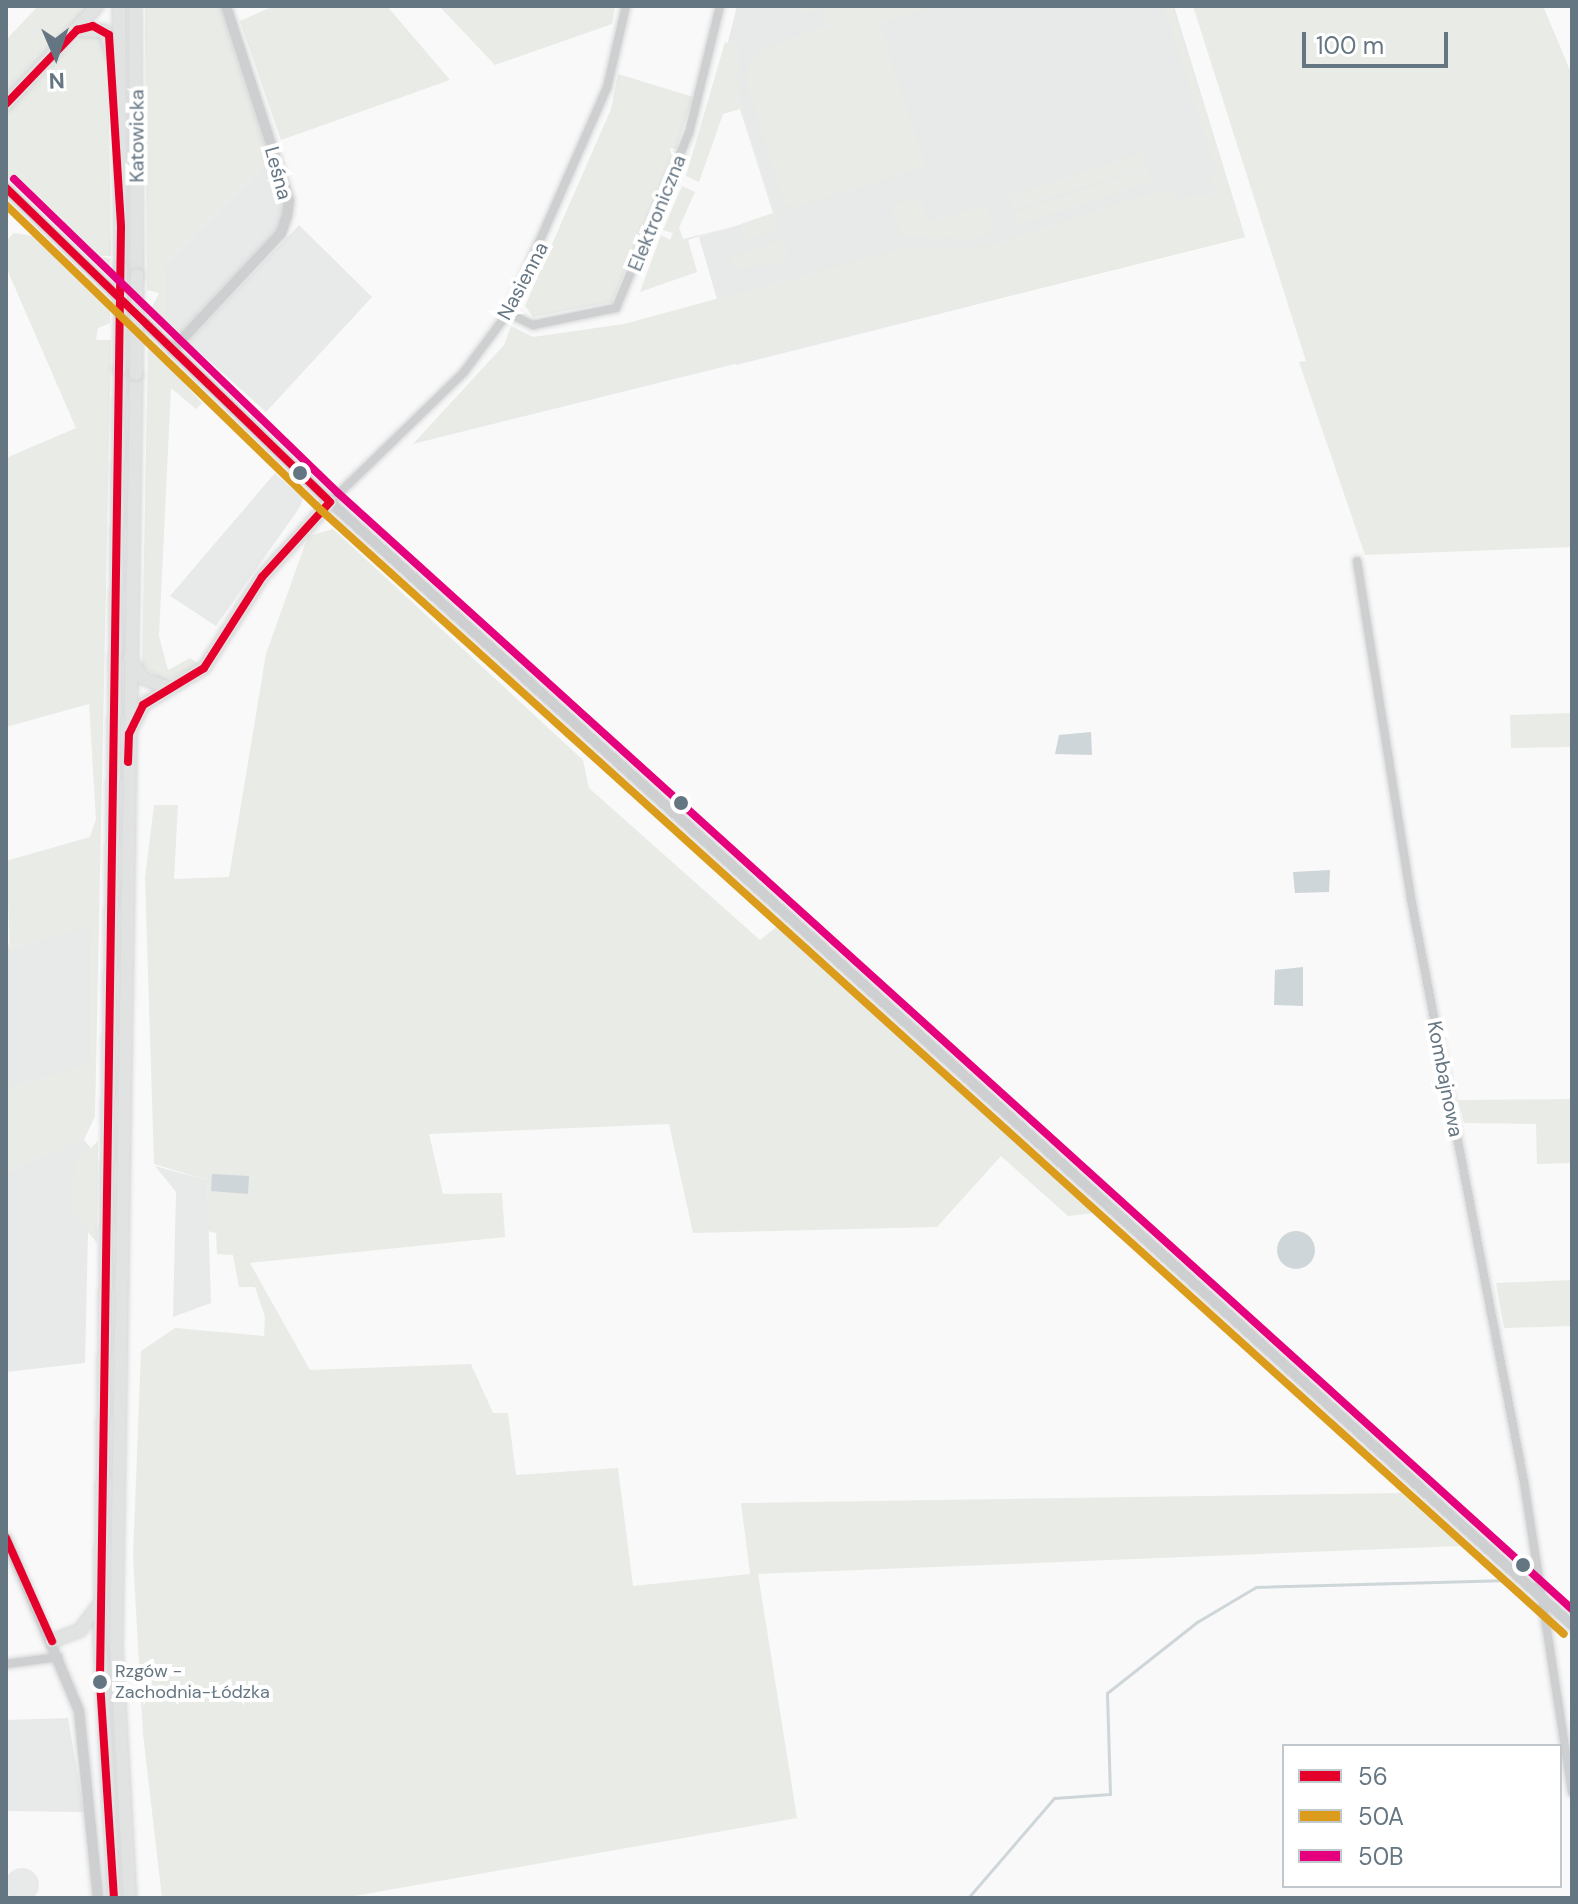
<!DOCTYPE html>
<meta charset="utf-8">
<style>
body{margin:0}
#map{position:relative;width:1578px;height:1904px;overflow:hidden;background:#f9f9f9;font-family:"DM Sans",sans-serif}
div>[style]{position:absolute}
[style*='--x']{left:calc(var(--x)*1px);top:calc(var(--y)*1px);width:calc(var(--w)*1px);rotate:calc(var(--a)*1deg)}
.built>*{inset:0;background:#e8e9e9}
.round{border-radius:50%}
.green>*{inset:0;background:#e8ebe6}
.water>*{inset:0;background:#ced6d9}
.stream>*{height:3px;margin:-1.5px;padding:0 1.5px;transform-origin:1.5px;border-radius:1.5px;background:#ced6d9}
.roads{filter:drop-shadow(0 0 2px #d5d6d7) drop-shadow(0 0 2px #d5d6d7)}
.minor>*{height:8px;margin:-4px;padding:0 4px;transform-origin:4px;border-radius:4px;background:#cecfd0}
.tertiary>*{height:10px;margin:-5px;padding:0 5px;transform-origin:5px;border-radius:5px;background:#cecfd0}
.primary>*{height:12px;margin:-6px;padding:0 6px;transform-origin:6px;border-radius:6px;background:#e1e2e2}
.bridges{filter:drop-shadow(0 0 2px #d5d6d7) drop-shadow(0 0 2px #d5d6d7)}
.primary-bridge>*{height:12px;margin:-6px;padding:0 6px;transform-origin:6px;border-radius:6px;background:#e1e2e2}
.bus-1>*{height:8px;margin:-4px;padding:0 4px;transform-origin:4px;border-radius:4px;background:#e4002b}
.bus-2>*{height:8px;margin:-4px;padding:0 4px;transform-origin:4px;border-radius:4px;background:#da9c1a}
.bus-3>*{height:8px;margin:-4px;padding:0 4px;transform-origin:4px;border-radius:4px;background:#e5007d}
.dots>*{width:22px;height:22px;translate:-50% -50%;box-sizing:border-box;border:4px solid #fff;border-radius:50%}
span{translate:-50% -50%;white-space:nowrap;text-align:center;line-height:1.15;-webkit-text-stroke:8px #fff;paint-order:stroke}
.bus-label{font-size:18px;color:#657683}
.left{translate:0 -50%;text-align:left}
.street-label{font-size:20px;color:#657683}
.frame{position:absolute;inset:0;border:8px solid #657683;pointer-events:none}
.legend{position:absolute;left:1282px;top:1744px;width:280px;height:144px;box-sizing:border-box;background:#fff;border:2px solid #c1c8cd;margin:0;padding:10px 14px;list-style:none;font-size:24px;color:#657683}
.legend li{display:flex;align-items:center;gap:16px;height:40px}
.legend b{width:40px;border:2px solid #c1c8cd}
.north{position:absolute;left:16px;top:16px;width:80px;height:80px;-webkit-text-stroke:6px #fff;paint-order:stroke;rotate:178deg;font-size:22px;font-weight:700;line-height:32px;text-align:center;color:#657683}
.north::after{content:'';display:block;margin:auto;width:28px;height:36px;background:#657683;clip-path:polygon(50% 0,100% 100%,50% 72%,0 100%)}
.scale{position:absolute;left:1302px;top:32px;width:146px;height:36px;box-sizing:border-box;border:4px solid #657683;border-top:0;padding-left:10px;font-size:24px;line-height:28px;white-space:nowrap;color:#657683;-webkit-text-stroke:6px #fff;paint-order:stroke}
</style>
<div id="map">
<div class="built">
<i style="clip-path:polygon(737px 6px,1174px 6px,1245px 237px,736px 365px,699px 237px,775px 214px,733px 81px,721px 70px)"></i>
<i style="clip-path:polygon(270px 160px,285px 204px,278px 228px,180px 333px,164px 319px,165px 264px)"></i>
<i style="clip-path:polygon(299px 225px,372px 297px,266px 412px,188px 342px)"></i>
<i style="clip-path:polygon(275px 473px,303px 498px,300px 507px,216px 626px,170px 596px)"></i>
<i style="clip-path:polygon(92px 924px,91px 1064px,6px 1089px,6px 936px,10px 949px)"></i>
<i style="clip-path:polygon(83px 1139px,90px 1147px,85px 1363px,6px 1372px,6px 1172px)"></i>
<i style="clip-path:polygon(155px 1166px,207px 1180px,211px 1303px,173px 1317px,176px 1192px)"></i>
<i style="clip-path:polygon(68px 1718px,84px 1812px,6px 1811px,6px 1720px)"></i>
<i class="round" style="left:5px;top:1868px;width:34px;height:34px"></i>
</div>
<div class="green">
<i style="clip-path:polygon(38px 6px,93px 6px,6px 96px,6px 40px)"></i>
<i style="clip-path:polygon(145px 6px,220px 6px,270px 160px,165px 264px,164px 319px,180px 333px,174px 339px,148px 315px,159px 293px,147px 290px)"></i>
<i style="clip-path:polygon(274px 6px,387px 6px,450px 80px,281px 140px,240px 21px)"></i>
<i style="clip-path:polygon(439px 6px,615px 6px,612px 24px,495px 65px)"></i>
<i style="clip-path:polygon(798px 6px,934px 6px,880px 24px,926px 166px,795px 208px,784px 204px,745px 77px,755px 52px,827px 25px,820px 8px,801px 15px)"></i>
<i style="clip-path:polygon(1163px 6px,1172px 6px,1245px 237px,413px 444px,504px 345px,511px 326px,533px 337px,624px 324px,901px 249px,988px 246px,1155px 192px,1174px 189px,1178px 198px,1216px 193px,1210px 175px,1217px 172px)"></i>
<i style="clip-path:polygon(1193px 6px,1543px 6px,1572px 75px,1572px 547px,1365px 555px,1299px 362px,1306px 361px)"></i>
<i style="clip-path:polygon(84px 33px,98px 33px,108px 45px,111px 256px,100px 256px,110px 259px,110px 277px,6px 176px,6px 113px)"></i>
<i style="clip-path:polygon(725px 42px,739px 48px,738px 97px,781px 228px,745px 240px,741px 224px,773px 213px,740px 109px,723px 114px,699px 182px,686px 176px)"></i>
<i style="clip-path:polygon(618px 74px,693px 97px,676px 149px,670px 148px,672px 158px,612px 302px,533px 317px,525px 306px,611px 109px)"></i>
<i style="clip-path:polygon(1143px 153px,1147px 166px,1013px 209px,1009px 196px)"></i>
<i style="clip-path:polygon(1148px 168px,1152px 181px,1018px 225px,1015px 212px)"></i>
<i style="clip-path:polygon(682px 186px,695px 192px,679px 228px,683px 239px,728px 228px,688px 240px,697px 272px,640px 292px,661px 235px,670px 240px,673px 233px,663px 230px)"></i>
<i style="clip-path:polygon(920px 196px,928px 222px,986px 204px,995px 232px,970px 239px,901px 237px,891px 206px)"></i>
<i style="clip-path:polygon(14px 233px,33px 236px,110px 306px,110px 323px,98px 328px,96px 340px,111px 340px,95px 1116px,84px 1140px,6px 1172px,6px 1089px,91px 1063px,92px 925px,10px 949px,6px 861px,90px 837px,96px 819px,89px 704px,6px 727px,6px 458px,76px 428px,6px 267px,6px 241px)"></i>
<i style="clip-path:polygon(784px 239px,788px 251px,782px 263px,732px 269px,731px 256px)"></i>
<i style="clip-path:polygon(148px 344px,202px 403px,196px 409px,171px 388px,159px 636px,168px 670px,190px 658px,199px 664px,163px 682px,142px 665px)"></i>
<i style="clip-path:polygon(333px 529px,583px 760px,589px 788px,760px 940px,780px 924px,1094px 1213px,1068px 1216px,1001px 1156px,937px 1227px,693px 1233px,669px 1124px,429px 1134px,443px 1194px,502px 1193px,505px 1237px,250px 1263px,310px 1370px,471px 1364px,493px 1413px,508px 1413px,516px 1475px,618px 1468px,633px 1586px,750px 1574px,741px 1503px,1401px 1493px,1461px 1546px,758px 1574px,797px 1818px,343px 1898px,162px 1898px,143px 1734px,133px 1557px,141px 1351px,175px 1328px,264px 1336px,265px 1317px,255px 1287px,239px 1287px,233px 1255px,217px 1254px,216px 1233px,208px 1231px,207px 1180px,154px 1164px,145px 878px,154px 805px,178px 805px,174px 879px,229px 877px,266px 654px,308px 536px)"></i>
<i style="clip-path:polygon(1572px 713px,1572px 747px,1511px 748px,1510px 715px)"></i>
<i style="clip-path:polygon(1572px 1099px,1572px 1163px,1537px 1164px,1536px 1124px,1464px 1123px,1458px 1100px)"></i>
<i style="clip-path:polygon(98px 1141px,97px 1243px,71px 1211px,75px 1164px)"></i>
<i style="clip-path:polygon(1572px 1280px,1572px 1326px,1504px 1328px,1496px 1283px)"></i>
</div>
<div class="water">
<i style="clip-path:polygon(1091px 732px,1092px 755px,1055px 754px,1059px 735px)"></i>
<i style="clip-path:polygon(1330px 870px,1329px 892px,1295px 893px,1293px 872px)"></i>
<i style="clip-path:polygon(1303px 967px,1303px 1006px,1274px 1005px,1275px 970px)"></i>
<i style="clip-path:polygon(212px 1174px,249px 1176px,248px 1194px,211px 1191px)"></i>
<i class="round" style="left:1277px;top:1231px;width:38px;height:38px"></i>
</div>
<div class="stream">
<i style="--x:968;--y:1898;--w:132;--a:-49.3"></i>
<i style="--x:1054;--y:1798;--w:56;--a:-4.1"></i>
<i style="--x:1110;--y:1794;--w:101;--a:-91.7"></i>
<i style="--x:1107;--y:1693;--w:115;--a:-38.3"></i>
<i style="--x:1197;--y:1622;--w:69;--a:-30.7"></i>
<i style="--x:1256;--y:1587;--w:245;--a:-1.6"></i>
</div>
<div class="roads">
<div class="minor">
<i style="--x:508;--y:313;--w:28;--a:26"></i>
<i style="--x:533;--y:325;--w:85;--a:-11.6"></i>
<i style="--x:616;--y:308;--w:190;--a:-67.4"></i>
<i style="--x:689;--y:133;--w:131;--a:-76.3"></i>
<i style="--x:330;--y:502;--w:187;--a:-44.1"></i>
<i style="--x:464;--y:372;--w:74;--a:-53.3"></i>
<i style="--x:508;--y:313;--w:246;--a:-66.3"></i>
<i style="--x:607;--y:88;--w:84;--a:-77"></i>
<i style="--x:1357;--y:561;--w:342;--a:80.9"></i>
<i style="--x:1411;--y:899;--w:594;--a:79.03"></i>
<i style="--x:1524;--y:1482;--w:314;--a:81.2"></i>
<i style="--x:6;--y:1664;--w:53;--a:-7.5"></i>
</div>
<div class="tertiary">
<i style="--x:6;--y:188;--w:451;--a:44.1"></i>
<i style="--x:330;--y:502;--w:1674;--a:42.12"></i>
<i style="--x:172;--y:350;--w:160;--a:-47"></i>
<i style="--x:281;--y:233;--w:18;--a:-71"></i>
<i style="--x:287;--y:216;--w:16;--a:-83"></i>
<i style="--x:289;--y:200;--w:204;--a:-108"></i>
<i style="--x:6;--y:1538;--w:188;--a:67.1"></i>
<i style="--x:79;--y:1711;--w:188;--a:84.2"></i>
</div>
<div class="primary">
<i style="--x:119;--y:6;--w:261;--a:89.6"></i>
<i style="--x:135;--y:6;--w:269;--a:89.6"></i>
<i style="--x:77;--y:30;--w:27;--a:2"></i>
<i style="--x:104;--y:31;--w:27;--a:70"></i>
<i style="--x:6;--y:104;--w:134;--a:-47.1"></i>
<i style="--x:130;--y:658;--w:24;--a:57"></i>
<i style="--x:143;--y:678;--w:28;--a:21"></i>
<i style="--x:131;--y:729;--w:27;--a:-63"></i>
<i style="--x:143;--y:705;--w:71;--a:-31.2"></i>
<i style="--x:204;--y:668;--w:108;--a:-57.5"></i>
<i style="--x:262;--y:577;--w:101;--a:-47.8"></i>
<i style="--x:52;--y:1641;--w:30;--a:-21"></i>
<i style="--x:80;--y:1630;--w:31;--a:-53"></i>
<i style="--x:114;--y:1898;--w:257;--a:-93.1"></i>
<i style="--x:100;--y:1641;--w:1272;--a:-89.1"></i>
<i style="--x:130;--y:1898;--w:249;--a:-93.2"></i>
<i style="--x:116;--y:1649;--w:1275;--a:-89.1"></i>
</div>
</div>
<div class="bridges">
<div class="primary-bridge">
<i style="--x:120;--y:369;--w:102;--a:-89.4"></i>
<i style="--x:136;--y:374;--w:99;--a:-89.4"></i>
</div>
</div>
<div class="bus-1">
<i style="--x:6;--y:104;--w:103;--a:-46.2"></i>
<i style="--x:77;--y:30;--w:16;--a:-14"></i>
<i style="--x:93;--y:26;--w:18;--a:29"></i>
<i style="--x:109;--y:35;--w:192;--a:86.4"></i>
<i style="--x:121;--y:227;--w:1455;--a:90.83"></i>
<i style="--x:100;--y:1682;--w:216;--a:86.3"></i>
<i style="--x:6;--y:188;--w:451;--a:44.1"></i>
<i style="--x:128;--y:762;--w:28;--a:-88"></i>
<i style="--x:129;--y:734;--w:32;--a:-64"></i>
<i style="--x:143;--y:705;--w:71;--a:-31.2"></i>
<i style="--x:204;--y:668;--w:108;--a:-57.5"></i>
<i style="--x:262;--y:577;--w:101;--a:-47.8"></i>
<i style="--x:6;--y:1538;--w:113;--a:65.9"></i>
</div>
<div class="bus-2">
<i style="--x:6;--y:205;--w:440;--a:44.1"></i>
<i style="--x:322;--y:511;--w:1674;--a:42.12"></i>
</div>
<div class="bus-3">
<i style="--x:14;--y:179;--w:451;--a:44.1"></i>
<i style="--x:338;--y:493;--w:1664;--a:42.13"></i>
</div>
<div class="dots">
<i style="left:300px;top:473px;background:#657683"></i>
<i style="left:681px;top:803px;background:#657683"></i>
<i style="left:1523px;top:1565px;background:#657683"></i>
<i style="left:100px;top:1682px;background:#657683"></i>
</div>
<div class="bus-label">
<span class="left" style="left:115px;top:1682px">Rzgów -<br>Zachodnia-Łódzka</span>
</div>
<div class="street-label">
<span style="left:137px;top:136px;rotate:-90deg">Katowicka</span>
<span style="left:278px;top:173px;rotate:75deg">Leśna</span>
<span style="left:657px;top:213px;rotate:-68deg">Elektroniczna</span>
<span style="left:523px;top:281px;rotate:-62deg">Nasienna</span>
<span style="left:1445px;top:1079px;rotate:79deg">Kombajnowa</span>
</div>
<div class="frame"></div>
<ul class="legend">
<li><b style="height:10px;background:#e4002b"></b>56</li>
<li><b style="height:10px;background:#da9c1a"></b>50A</li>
<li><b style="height:10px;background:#e5007d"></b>50B</li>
</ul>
<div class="north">N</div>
<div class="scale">100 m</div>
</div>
